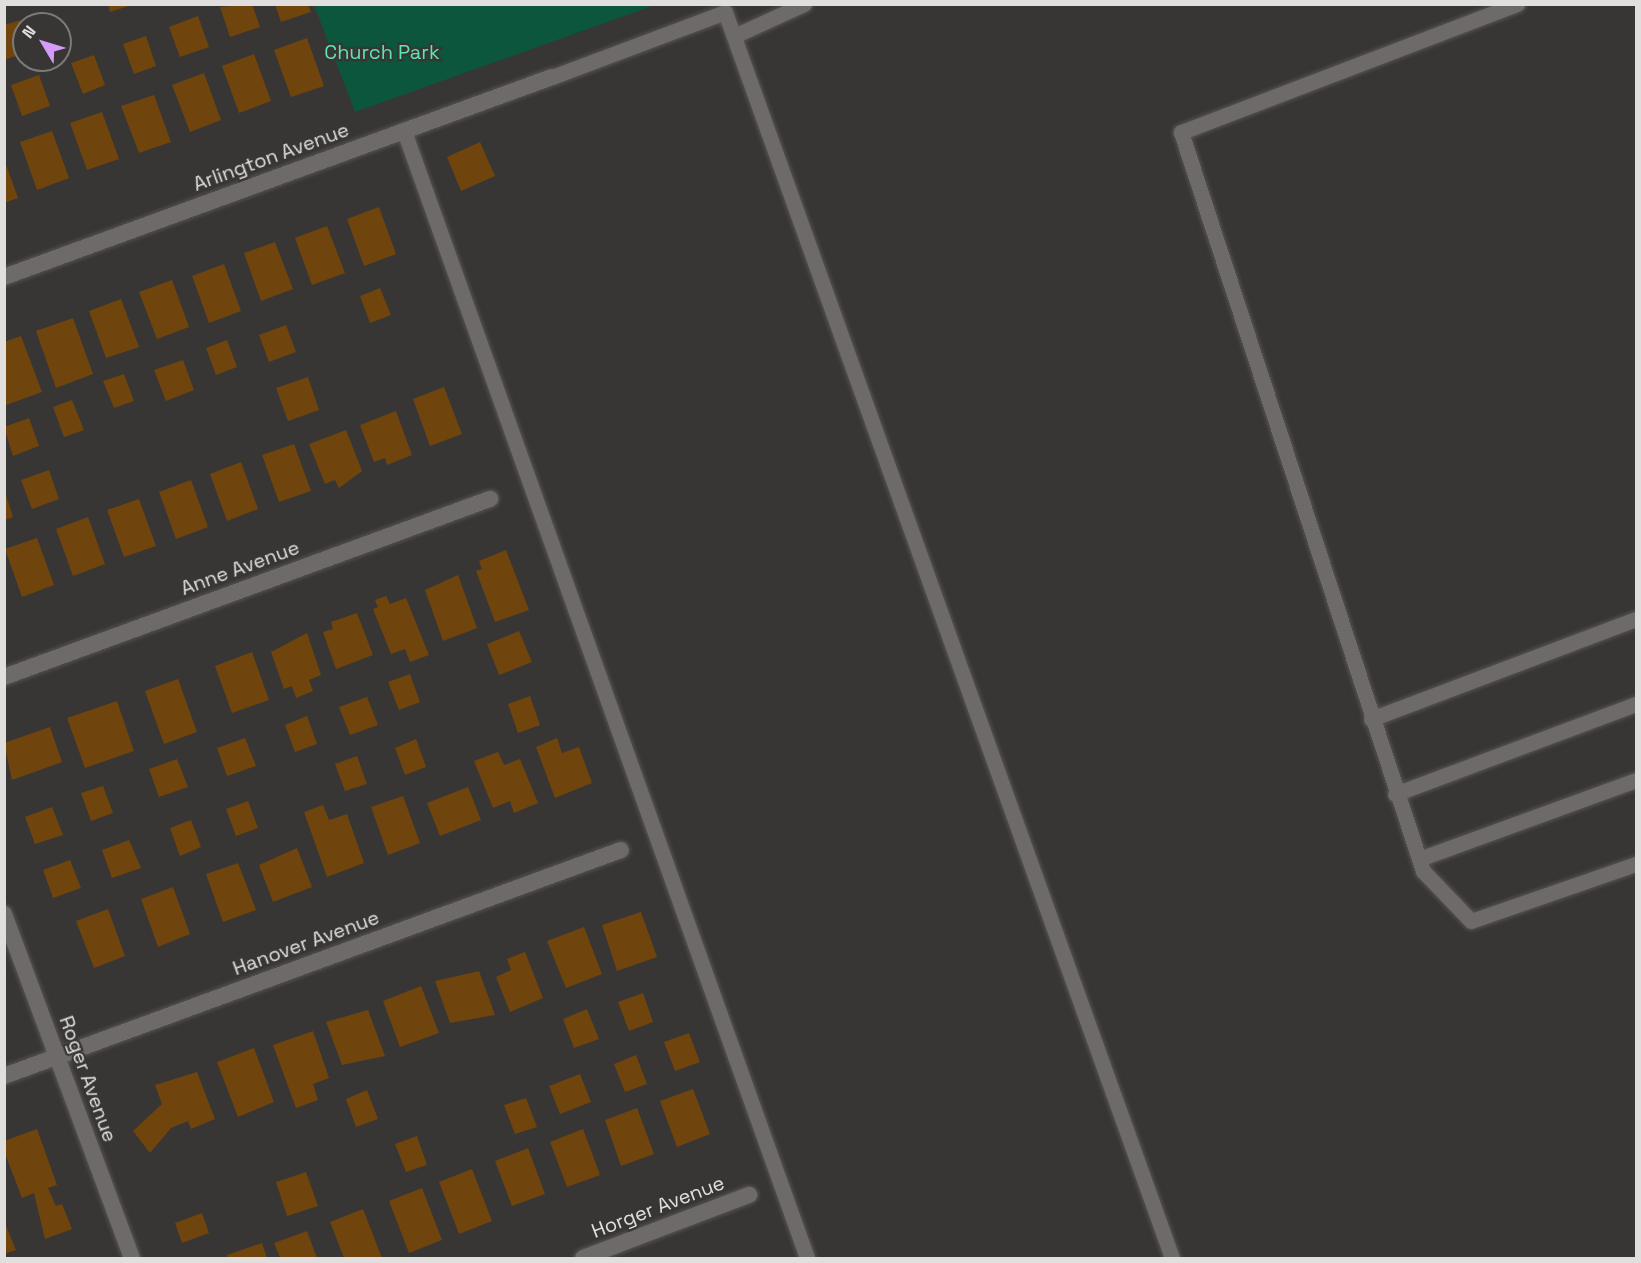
<!DOCTYPE html>
<style>
body{margin:0}
#map{position:relative;width:1641px;height:1263px;overflow:hidden;background:#383634;font-family:"Space Grotesk",sans-serif}
div>[style]{position:absolute}
[style*='--x']{left:calc(var(--x)*1px);top:calc(var(--y)*1px);width:calc(var(--w)*1px);rotate:calc(var(--a)*1deg)}
.green>*{inset:0;background:#0b563d}
.building>*{inset:0;background:#6f440d}
.roads{filter:drop-shadow(0 0 2px #565352) drop-shadow(0 0 2px #565352)}
.service>*{height:15px;margin:-7.5px;padding:0 7.5px;transform-origin:7.5px;border-radius:7.5px;background:#6d6a69}
.minor>*{height:16px;margin:-8px;padding:0 8px;transform-origin:8px;border-radius:8px;background:#6d6a69}
span{translate:-50% -50%;white-space:nowrap;text-align:center;line-height:1.15;-webkit-text-stroke:4.5px #383634;paint-order:stroke}
.park-label{font-size:20px;color:#5fe5b0}
.street-label{font-size:20px;color:#e1dfde}
.frame{position:absolute;inset:0;border:6px solid #e1dfde;pointer-events:none}
.north{position:absolute;left:12px;top:12px;width:60px;height:60px;box-sizing:border-box;background:#383634;border:2px solid #7c7a78;border-radius:50%;rotate:308deg;font-size:16px;font-weight:700;line-height:24px;text-align:center;color:#e1dfde}
.north::after{content:'';display:block;margin:auto;width:21px;height:27px;background:#d59bfa;clip-path:polygon(50% 0,100% 100%,50% 72%,0 100%)}
</style>
<div id="map">
<div class="green">
<i style="clip-path:polygon(314px 5px,314px 4px,655px 5px,355px 112px)"></i>
</div>
<div class="building">
<i style="clip-path:polygon(108px 4px,131px 4px,132px 5px,110px 12px)"></i>
<i style="clip-path:polygon(252px 4px,260px 27px,230px 37px,220px 7px)"></i>
<i style="clip-path:polygon(275px 4px,308px 4px,311px 12px,281px 22px)"></i>
<i style="clip-path:polygon(198px 16px,209px 47px,180px 57px,169px 27px)"></i>
<i style="clip-path:polygon(21px 20px,24px 53px,4px 60px,4px 25px)"></i>
<i style="clip-path:polygon(146px 36px,156px 66px,134px 74px,123px 44px)"></i>
<i style="clip-path:polygon(307px 38px,324px 86px,291px 97px,274px 50px)"></i>
<i style="clip-path:polygon(254px 54px,271px 101px,239px 113px,222px 66px)"></i>
<i style="clip-path:polygon(94px 55px,105px 85px,83px 94px,71px 63px)"></i>
<i style="clip-path:polygon(204px 73px,221px 120px,190px 132px,172px 85px)"></i>
<i style="clip-path:polygon(39px 75px,50px 106px,22px 116px,11px 85px)"></i>
<i style="clip-path:polygon(154px 95px,171px 142px,139px 153px,121px 106px)"></i>
<i style="clip-path:polygon(102px 112px,119px 159px,87px 170px,70px 123px)"></i>
<i style="clip-path:polygon(52px 131px,69px 178px,37px 190px,20px 142px)"></i>
<i style="clip-path:polygon(480px 142px,495px 176px,461px 191px,447px 157px)"></i>
<i style="clip-path:polygon(5px 162px,18px 198px,4px 203px,4px 163px)"></i>
<i style="clip-path:polygon(379px 207px,396px 254px,364px 266px,347px 219px)"></i>
<i style="clip-path:polygon(327px 226px,345px 273px,312px 285px,295px 238px)"></i>
<i style="clip-path:polygon(275px 242px,293px 289px,261px 301px,244px 253px)"></i>
<i style="clip-path:polygon(224px 264px,241px 311px,209px 323px,192px 276px)"></i>
<i style="clip-path:polygon(172px 280px,189px 327px,157px 339px,139px 292px)"></i>
<i style="clip-path:polygon(380px 288px,391px 315px,370px 323px,360px 296px)"></i>
<i style="clip-path:polygon(121px 299px,139px 347px,106px 358px,89px 311px)"></i>
<i style="clip-path:polygon(73px 318px,93px 374px,56px 388px,36px 331px)"></i>
<i style="clip-path:polygon(286px 325px,296px 352px,269px 362px,259px 335px)"></i>
<i style="clip-path:polygon(21px 336px,42px 392px,6px 405px,4px 342px)"></i>
<i style="clip-path:polygon(227px 340px,237px 367px,216px 375px,206px 348px)"></i>
<i style="clip-path:polygon(183px 360px,194px 390px,166px 401px,154px 370px)"></i>
<i style="clip-path:polygon(124px 374px,134px 401px,114px 408px,103px 381px)"></i>
<i style="clip-path:polygon(308px 377px,319px 410px,288px 421px,276px 388px)"></i>
<i style="clip-path:polygon(444px 387px,462px 434px,430px 446px,413px 399px)"></i>
<i style="clip-path:polygon(72px 400px,84px 430px,64px 437px,53px 407px)"></i>
<i style="clip-path:polygon(396px 411px,412px 455px,387px 465px,385px 458px,374px 462px,360px 425px)"></i>
<i style="clip-path:polygon(29px 418px,39px 446px,13px 456px,4px 427px)"></i>
<i style="clip-path:polygon(346px 430px,362px 471px,339px 488px,335px 480px,325px 484px,309px 444px)"></i>
<i style="clip-path:polygon(294px 444px,311px 491px,279px 502px,262px 455px)"></i>
<i style="clip-path:polygon(241px 462px,258px 509px,227px 521px,210px 474px)"></i>
<i style="clip-path:polygon(49px 470px,59px 499px,32px 509px,21px 480px)"></i>
<i style="clip-path:polygon(191px 480px,208px 527px,176px 539px,159px 492px)"></i>
<i style="clip-path:polygon(5px 492px,13px 517px,5px 520px)"></i>
<i style="clip-path:polygon(139px 499px,156px 546px,124px 557px,107px 510px)"></i>
<i style="clip-path:polygon(88px 517px,105px 564px,73px 576px,56px 529px)"></i>
<i style="clip-path:polygon(37px 538px,54px 585px,22px 597px,5px 549px)"></i>
<i style="clip-path:polygon(506px 550px,529px 610px,495px 622px,476px 571px,482px 569px,479px 561px)"></i>
<i style="clip-path:polygon(458px 575px,477px 628px,443px 641px,425px 590px)"></i>
<i style="clip-path:polygon(386px 596px,390px 604px,406px 598px,429px 655px,410px 662px,405px 649px,391px 654px,373px 609px,378px 607px,375px 600px)"></i>
<i style="clip-path:polygon(357px 613px,373px 655px,336px 669px,323px 632px,333px 629px,331px 622px)"></i>
<i style="clip-path:polygon(519px 631px,532px 662px,499px 675px,487px 644px)"></i>
<i style="clip-path:polygon(307px 633px,321px 675px,309px 680px,313px 691px,296px 698px,292px 686px,284px 689px,271px 652px)"></i>
<i style="clip-path:polygon(252px 652px,269px 700px,232px 713px,215px 666px)"></i>
<i style="clip-path:polygon(410px 674px,420px 702px,399px 710px,388px 682px)"></i>
<i style="clip-path:polygon(178px 679px,197px 732px,164px 744px,145px 691px)"></i>
<i style="clip-path:polygon(530px 696px,540px 725px,518px 733px,508px 704px)"></i>
<i style="clip-path:polygon(367px 697px,378px 725px,350px 735px,339px 707px)"></i>
<i style="clip-path:polygon(117px 701px,134px 751px,85px 768px,67px 718px)"></i>
<i style="clip-path:polygon(307px 716px,317px 744px,295px 752px,285px 725px)"></i>
<i style="clip-path:polygon(50px 727px,62px 762px,12px 780px,4px 743px)"></i>
<i style="clip-path:polygon(245px 738px,256px 766px,227px 776px,217px 748px)"></i>
<i style="clip-path:polygon(557px 738px,562px 753px,579px 747px,592px 783px,555px 798px,536px 747px)"></i>
<i style="clip-path:polygon(416px 739px,426px 767px,405px 775px,395px 748px)"></i>
<i style="clip-path:polygon(498px 752px,504px 765px,520px 759px,538px 803px,514px 813px,510px 801px,493px 808px,474px 761px)"></i>
<i style="clip-path:polygon(357px 756px,367px 784px,345px 791px,335px 764px)"></i>
<i style="clip-path:polygon(177px 759px,188px 787px,159px 797px,149px 769px)"></i>
<i style="clip-path:polygon(103px 786px,113px 813px,91px 821px,81px 793px)"></i>
<i style="clip-path:polygon(468px 787px,481px 820px,440px 836px,427px 803px)"></i>
<i style="clip-path:polygon(403px 796px,420px 843px,388px 855px,371px 807px)"></i>
<i style="clip-path:polygon(248px 801px,258px 828px,236px 836px,226px 809px)"></i>
<i style="clip-path:polygon(323px 805px,329px 820px,347px 814px,364px 863px,327px 877px,304px 812px)"></i>
<i style="clip-path:polygon(52px 807px,63px 835px,35px 844px,25px 817px)"></i>
<i style="clip-path:polygon(191px 820px,201px 847px,180px 856px,170px 828px)"></i>
<i style="clip-path:polygon(129px 840px,141px 868px,112px 878px,102px 850px)"></i>
<i style="clip-path:polygon(297px 848px,312px 887px,273px 902px,259px 865px)"></i>
<i style="clip-path:polygon(70px 860px,81px 888px,53px 898px,43px 870px)"></i>
<i style="clip-path:polygon(238px 863px,256px 910px,223px 922px,206px 874px)"></i>
<i style="clip-path:polygon(173px 887px,190px 934px,158px 947px,141px 899px)"></i>
<i style="clip-path:polygon(108px 909px,125px 956px,94px 968px,76px 921px)"></i>
<i style="clip-path:polygon(641px 912px,657px 957px,617px 971px,602px 925px)"></i>
<i style="clip-path:polygon(584px 927px,602px 974px,566px 988px,547px 941px)"></i>
<i style="clip-path:polygon(525px 952px,543px 998px,510px 1012px,496px 977px,511px 970px,507px 959px)"></i>
<i style="clip-path:polygon(479px 971px,495px 1015px,450px 1023px,435px 981px)"></i>
<i style="clip-path:polygon(421px 986px,439px 1033px,400px 1047px,383px 1001px)"></i>
<i style="clip-path:polygon(643px 993px,653px 1022px,629px 1031px,618px 1002px)"></i>
<i style="clip-path:polygon(587px 1009px,599px 1039px,574px 1048px,563px 1019px)"></i>
<i style="clip-path:polygon(368px 1010px,385px 1056px,342px 1065px,326px 1022px)"></i>
<i style="clip-path:polygon(313px 1031px,329px 1078px,313px 1084px,318px 1100px,296px 1108px,273px 1045px)"></i>
<i style="clip-path:polygon(689px 1033px,700px 1062px,675px 1071px,664px 1042px)"></i>
<i style="clip-path:polygon(254px 1048px,274px 1102px,238px 1117px,217px 1062px)"></i>
<i style="clip-path:polygon(636px 1055px,647px 1084px,625px 1092px,614px 1064px)"></i>
<i style="clip-path:polygon(197px 1072px,215px 1119px,191px 1129px,188px 1121px,171px 1128px,150px 1153px,133px 1131px,162px 1104px,155px 1085px)"></i>
<i style="clip-path:polygon(580px 1074px,591px 1102px,560px 1114px,549px 1086px)"></i>
<i style="clip-path:polygon(693px 1089px,710px 1134px,677px 1147px,660px 1101px)"></i>
<i style="clip-path:polygon(367px 1090px,378px 1119px,356px 1127px,346px 1099px)"></i>
<i style="clip-path:polygon(526px 1098px,537px 1127px,515px 1134px,504px 1105px)"></i>
<i style="clip-path:polygon(637px 1108px,654px 1154px,621px 1166px,605px 1120px)"></i>
<i style="clip-path:polygon(37px 1129px,57px 1185px,48px 1188px,56px 1206px,62px 1204px,72px 1229px,45px 1239px,34px 1193px,22px 1198px,4px 1151px,4px 1141px)"></i>
<i style="clip-path:polygon(583px 1129px,600px 1175px,567px 1187px,550px 1142px)"></i>
<i style="clip-path:polygon(417px 1136px,427px 1165px,406px 1172px,395px 1144px)"></i>
<i style="clip-path:polygon(528px 1148px,545px 1194px,512px 1206px,495px 1161px)"></i>
<i style="clip-path:polygon(472px 1169px,492px 1221px,459px 1234px,439px 1182px)"></i>
<i style="clip-path:polygon(306px 1172px,318px 1206px,287px 1216px,276px 1182px)"></i>
<i style="clip-path:polygon(422px 1188px,442px 1240px,409px 1253px,389px 1201px)"></i>
<i style="clip-path:polygon(363px 1209px,382px 1258px,344px 1258px,330px 1222px)"></i>
<i style="clip-path:polygon(202px 1213px,209px 1233px,182px 1243px,175px 1223px)"></i>
<i style="clip-path:polygon(4px 1221px,16px 1250px,4px 1254px)"></i>
<i style="clip-path:polygon(307px 1231px,317px 1258px,280px 1258px,274px 1243px)"></i>
<i style="clip-path:polygon(262px 1243px,267px 1258px,228px 1258px,227px 1255px)"></i>
</div>
<div class="roads">
<div class="service">
<i style="--x:1517;--y:4;--w:360;--a:159.1"></i>
<i style="--x:1181;--y:132;--w:778;--a:71.87"></i>
<i style="--x:1423;--y:871;--w:69;--a:46.2"></i>
<i style="--x:1471;--y:921;--w:175;--a:-19.1"></i>
<i style="--x:734;--y:36;--w:77;--a:-24.6"></i>
<i style="--x:552;--y:77;--w:185;--a:-20.6"></i>
<i style="--x:725;--y:12;--w:1324;--a:70.26"></i>
<i style="--x:404;--y:131;--w:1197;--a:70.32"></i>
<i style="--x:1371;--y:719;--w:283;--a:-20.7"></i>
<i style="--x:1395;--y:794;--w:257;--a:-20.5"></i>
<i style="--x:1419;--y:859;--w:231;--a:-20"></i>
</div>
<div class="minor">
<i style="--x:4;--y:277;--w:583;--a:-20.05"></i>
<i style="--x:4;--y:677;--w:518;--a:-20.12"></i>
<i style="--x:4;--y:914;--w:367;--a:69.6"></i>
<i style="--x:4;--y:1076;--w:657;--a:-20.12"></i>
<i style="--x:583;--y:1258;--w:178;--a:-20.8"></i>
</div>
</div>
<div class="park-label">
<span style="left:382px;top:52px">Church Park</span>
</div>
<div class="street-label">
<span style="left:271px;top:157px;rotate:-20deg">Arlington Avenue</span>
<span style="left:240px;top:568px;rotate:-20deg">Anne Avenue</span>
<span style="left:306px;top:943px;rotate:-20deg">Hanover Avenue</span>
<span style="left:88px;top:1079px;rotate:70deg">Roger Avenue</span>
<span style="left:658px;top:1207px;rotate:-21deg">Horger Avenue</span>
</div>
<div class="frame"></div>
<div class="north">N</div>
</div>
